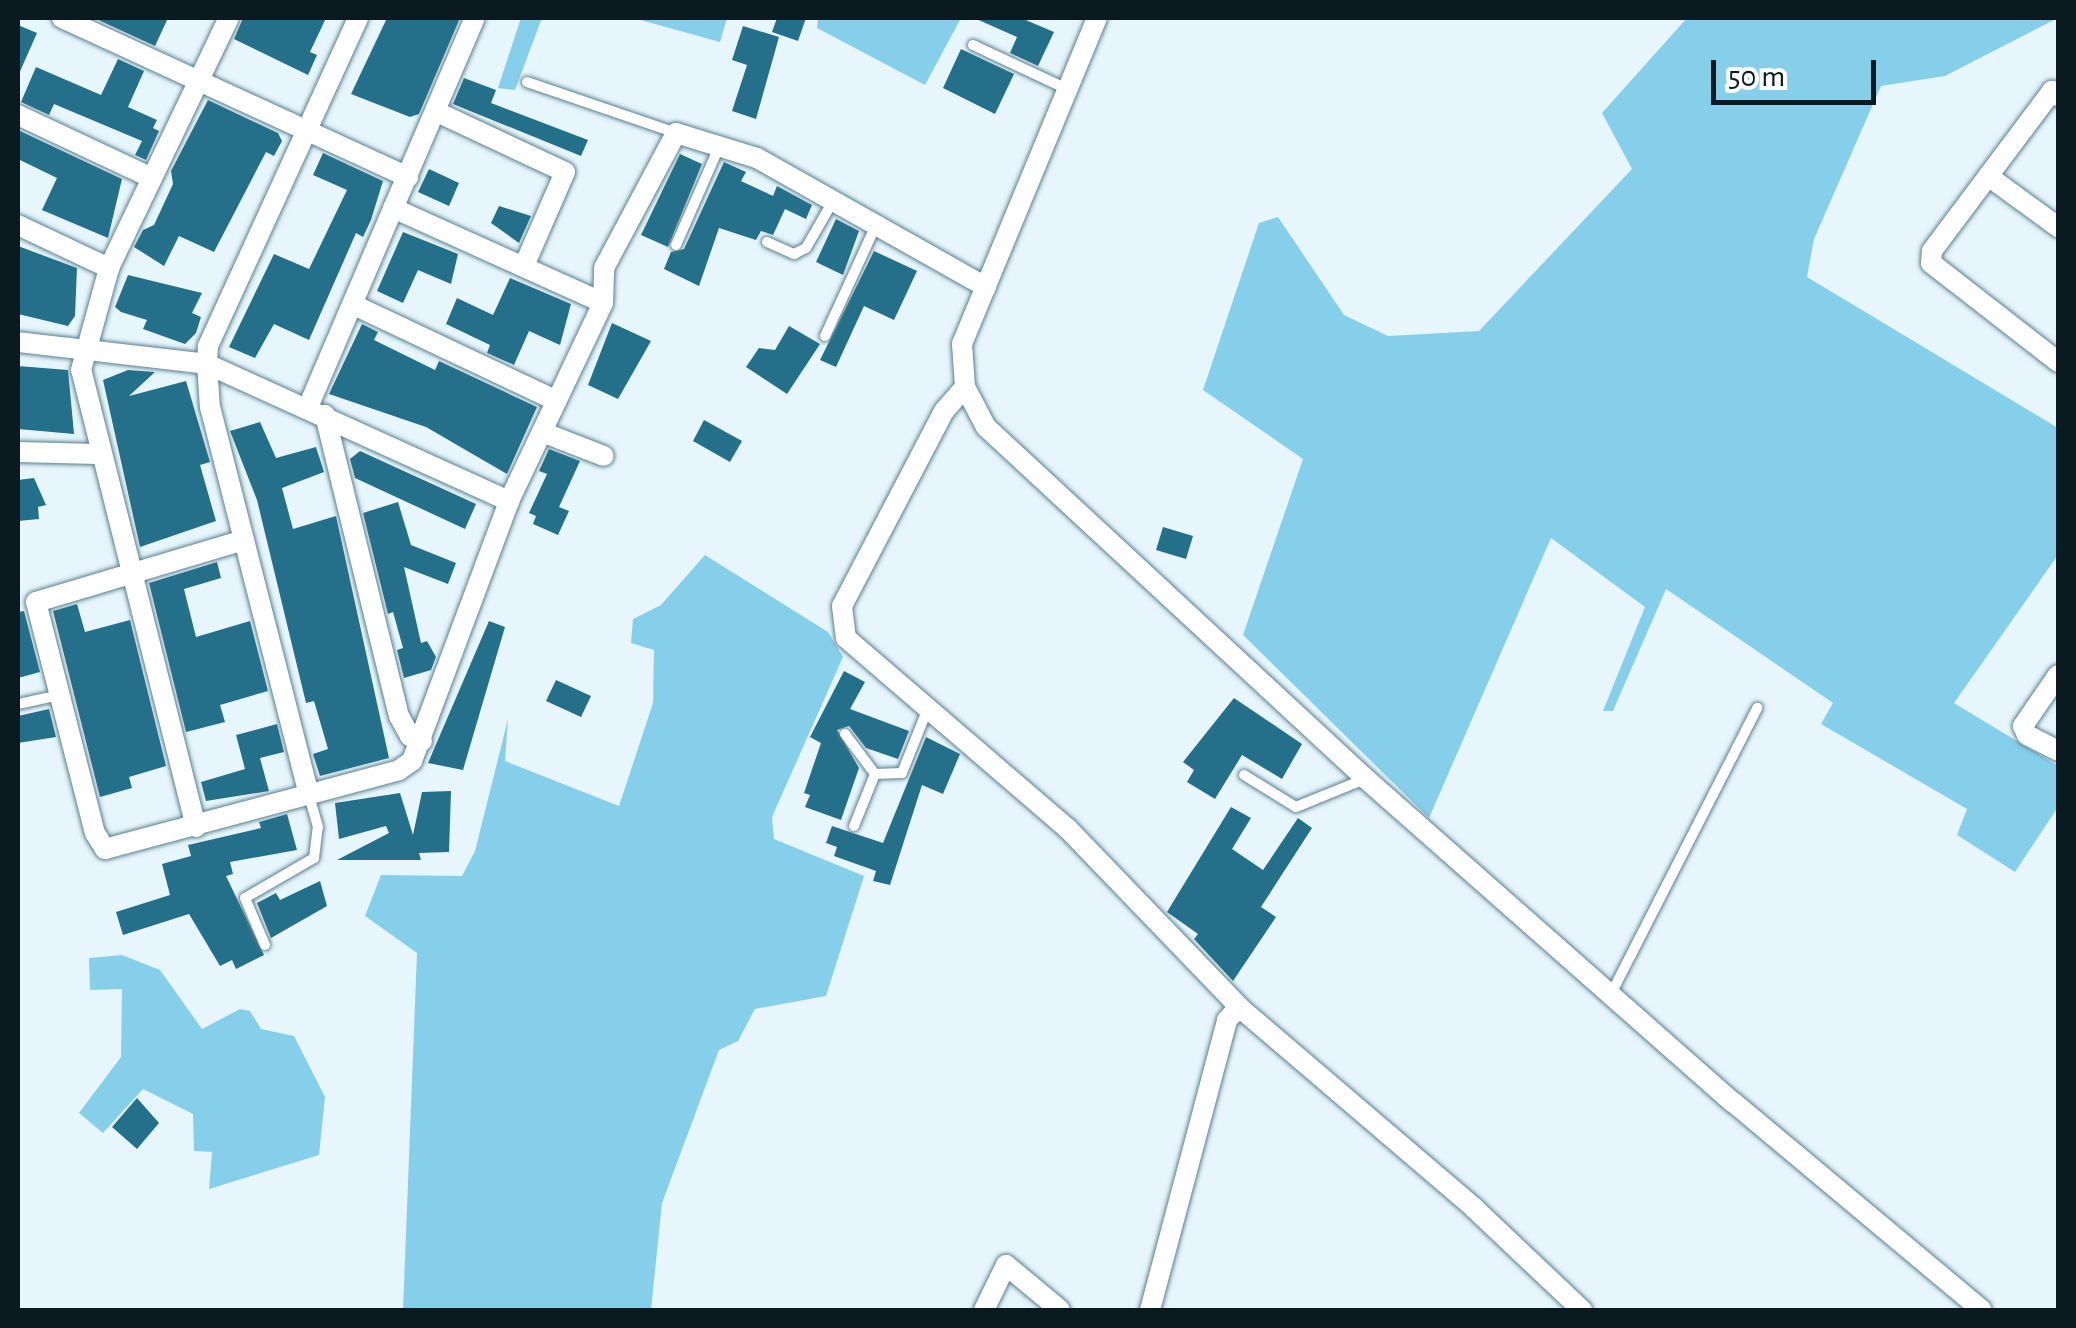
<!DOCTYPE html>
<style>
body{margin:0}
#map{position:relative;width:2076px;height:1328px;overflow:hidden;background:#e6f6fc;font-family:"Alegreya Sans",sans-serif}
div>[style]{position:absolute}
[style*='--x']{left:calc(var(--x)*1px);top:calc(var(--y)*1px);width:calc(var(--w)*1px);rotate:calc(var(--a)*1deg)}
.forest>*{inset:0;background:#86cfeb}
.building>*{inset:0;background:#24708a}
.roads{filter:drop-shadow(0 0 2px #5a7f8e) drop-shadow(0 0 2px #5a7f8e)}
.lane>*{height:10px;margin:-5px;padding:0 5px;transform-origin:5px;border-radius:5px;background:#fff}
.street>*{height:20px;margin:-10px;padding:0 10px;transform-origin:10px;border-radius:10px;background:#fff}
span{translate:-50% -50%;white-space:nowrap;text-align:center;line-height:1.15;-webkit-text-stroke:9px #fff;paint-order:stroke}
.frame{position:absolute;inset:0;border:20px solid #0b1a20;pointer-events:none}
.scale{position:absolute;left:1711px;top:60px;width:165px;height:45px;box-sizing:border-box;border:5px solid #0b1a20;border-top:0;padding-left:12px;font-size:30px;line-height:35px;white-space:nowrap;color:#0b1a20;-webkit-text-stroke:8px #fff;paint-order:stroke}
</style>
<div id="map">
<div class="forest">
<i style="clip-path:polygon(521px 18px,542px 18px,515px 90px,498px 88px)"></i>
<i style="clip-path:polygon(633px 18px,727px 18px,720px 42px)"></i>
<i style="clip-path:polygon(818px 18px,961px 18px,925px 85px,817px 28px)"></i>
<i style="clip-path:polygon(1687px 18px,2058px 18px,1945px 76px,1881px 86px,1814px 239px,1807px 277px,2058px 428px,2058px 555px,1954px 703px,2058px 766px,2058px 807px,2015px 872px,1957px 835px,1967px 809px,1821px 724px,1833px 703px,1666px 589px,1613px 711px,1603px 711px,1645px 607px,1551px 538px,1429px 818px,1243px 635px,1303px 459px,1203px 390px,1259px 223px,1278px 217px,1344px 315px,1388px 336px,1479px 331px,1632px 169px,1602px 113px)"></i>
<i style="clip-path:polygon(705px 555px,828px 632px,843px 657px,772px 817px,774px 839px,864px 876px,826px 996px,755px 1009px,738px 1041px,719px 1050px,662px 1203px,651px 1310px,403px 1310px,417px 953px,365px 916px,381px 875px,462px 876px,475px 851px,508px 719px,505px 761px,619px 806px,653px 703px,654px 650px,631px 643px,633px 619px,661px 605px)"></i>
<i style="clip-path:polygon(122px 955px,160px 970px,202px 1029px,240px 1009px,250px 1011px,261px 1029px,294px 1036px,325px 1097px,319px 1155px,209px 1189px,212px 1152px,194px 1151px,193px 1114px,143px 1089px,103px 1133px,79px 1113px,121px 1057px,122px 989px,90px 990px,89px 958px)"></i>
</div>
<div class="building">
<i style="clip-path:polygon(94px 18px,168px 18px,155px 46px)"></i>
<i style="clip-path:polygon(243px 18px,326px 18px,310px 52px,317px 55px,308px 75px,234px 39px)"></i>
<i style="clip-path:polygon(387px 18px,460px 18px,419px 114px,410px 117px,351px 94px)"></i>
<i style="clip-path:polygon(777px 18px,806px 18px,798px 41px,772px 32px)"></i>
<i style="clip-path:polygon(974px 18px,1021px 18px,1054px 32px,1038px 66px,1010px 53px,1017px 37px)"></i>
<i style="clip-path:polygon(18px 25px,37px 33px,18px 76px)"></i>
<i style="clip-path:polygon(743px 26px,779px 37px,756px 119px,732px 111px,747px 65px,732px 60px)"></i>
<i style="clip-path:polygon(961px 49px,1014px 74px,995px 114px,943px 88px)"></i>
<i style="clip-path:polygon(118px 59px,144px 71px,128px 107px,157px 120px,153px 128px,159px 131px,146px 160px,135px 155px,142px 141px,54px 104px,49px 115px,21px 102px,36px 67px,101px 95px)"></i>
<i style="clip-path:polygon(464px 78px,496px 90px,491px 103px,588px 140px,581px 156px,453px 104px)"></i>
<i style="clip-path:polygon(208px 100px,278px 133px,282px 141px,274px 156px,266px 152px,214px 252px,179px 236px,164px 266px,134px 247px,143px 230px,154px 225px,173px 184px,171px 171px)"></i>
<i style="clip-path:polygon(18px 130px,122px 179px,108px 238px,42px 210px,57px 178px,18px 159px)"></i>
<i style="clip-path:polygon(323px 153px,383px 181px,371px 220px,363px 237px,356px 233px,309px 340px,274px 324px,255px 358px,229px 347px,274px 254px,309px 269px,347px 190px,313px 175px)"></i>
<i style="clip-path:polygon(680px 154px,702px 164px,668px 247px,641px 235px)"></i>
<i style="clip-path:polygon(724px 162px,746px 172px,741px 181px,773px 196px,777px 186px,812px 205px,806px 219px,785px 209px,773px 235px,761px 231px,756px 240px,719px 228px,699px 286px,664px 269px,671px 252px,684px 249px)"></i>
<i style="clip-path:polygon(429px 169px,459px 183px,449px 206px,418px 192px)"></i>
<i style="clip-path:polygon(499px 206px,531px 216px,519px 243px,491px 223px)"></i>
<i style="clip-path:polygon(836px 219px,859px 231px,843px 275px,816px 262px)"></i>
<i style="clip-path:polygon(403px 232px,458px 254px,451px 284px,418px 270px,403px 303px,377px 291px)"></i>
<i style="clip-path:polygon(18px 246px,77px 268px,75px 316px,68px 326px,18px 314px)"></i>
<i style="clip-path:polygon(874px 251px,917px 271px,894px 320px,864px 306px,836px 367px,820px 360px)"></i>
<i style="clip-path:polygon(128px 275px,202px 293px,192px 313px,201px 317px,196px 333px,185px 344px,143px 329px,147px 320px,121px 312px,115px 307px)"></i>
<i style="clip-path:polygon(510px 278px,571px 304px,560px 345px,529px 331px,514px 365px,487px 353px,490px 345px,446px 324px,457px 298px,493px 315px)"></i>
<i style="clip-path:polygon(612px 323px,651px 341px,618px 399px,588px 385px)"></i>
<i style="clip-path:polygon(362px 324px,378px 332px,374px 340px,435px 370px,439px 361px,537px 407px,507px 474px,426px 427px,329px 394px)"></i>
<i style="clip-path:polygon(789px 326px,820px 344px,787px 394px,746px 367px,759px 348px,775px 350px)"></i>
<i style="clip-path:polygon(18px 366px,68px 370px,74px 434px,18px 429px)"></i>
<i style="clip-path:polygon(128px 370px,155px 372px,129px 396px,186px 381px,210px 462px,200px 465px,216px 521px,140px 547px,103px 380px)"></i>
<i style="clip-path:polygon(704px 420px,742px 441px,730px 462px,693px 441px)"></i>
<i style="clip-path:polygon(260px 422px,276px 458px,316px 447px,324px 472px,282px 488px,293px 529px,336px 516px,389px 758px,320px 776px,313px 754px,328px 749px,314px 701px,306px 703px,257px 500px,230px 431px)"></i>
<i style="clip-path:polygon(549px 449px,580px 461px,559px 507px,569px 511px,558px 535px,533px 524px,536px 516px,529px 513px,547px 474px,539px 471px)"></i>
<i style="clip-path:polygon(360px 451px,476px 504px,465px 529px,355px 478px,350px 459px)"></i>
<i style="clip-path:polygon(34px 478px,46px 505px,38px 507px,39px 519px,18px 521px,18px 480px)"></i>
<i style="clip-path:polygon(398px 502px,411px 545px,456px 563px,448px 584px,404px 567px,421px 643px,427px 641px,436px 657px,431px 670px,404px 678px,397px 650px,403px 648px,393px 612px,388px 614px,363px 513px)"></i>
<i style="clip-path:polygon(1163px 527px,1193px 536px,1186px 559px,1156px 550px)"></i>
<i style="clip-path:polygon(217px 562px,221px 578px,184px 589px,196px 637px,250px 621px,268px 691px,220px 705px,225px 722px,186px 732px,149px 583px)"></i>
<i style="clip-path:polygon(77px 604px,85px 632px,130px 620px,166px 766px,129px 777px,132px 788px,100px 797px,53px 611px)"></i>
<i style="clip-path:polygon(24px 611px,40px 672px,18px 678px,18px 612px)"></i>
<i style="clip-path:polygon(489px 621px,505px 627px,463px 770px,428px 763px)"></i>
<i style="clip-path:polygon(844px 671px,865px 682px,850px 709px,909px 731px,898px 759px,866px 748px,849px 726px,837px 730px,859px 768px,841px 820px,805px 807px,810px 795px,804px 793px,821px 743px,810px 737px)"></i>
<i style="clip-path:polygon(556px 680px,591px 696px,581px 717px,546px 701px)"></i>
<i style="clip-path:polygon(1234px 698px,1302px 744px,1282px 779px,1242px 755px,1215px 799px,1187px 782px,1194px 770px,1183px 762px)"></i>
<i style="clip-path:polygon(49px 709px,56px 737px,18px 743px,18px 716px)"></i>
<i style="clip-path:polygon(277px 724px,284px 752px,260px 758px,269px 791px,206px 801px,201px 782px,245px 769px,236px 735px)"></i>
<i style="clip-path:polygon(926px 737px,960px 754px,943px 794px,922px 785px,890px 885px,873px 881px,876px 871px,834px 856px,837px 847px,826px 843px,832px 826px,883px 843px)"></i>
<i style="clip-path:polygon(451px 791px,449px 852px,419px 853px,421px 860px,337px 860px,389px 833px,386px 826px,339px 839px,335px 803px,400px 793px,413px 835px,422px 792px)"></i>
<i style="clip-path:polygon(1231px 807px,1251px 818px,1232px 849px,1263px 870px,1298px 818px,1312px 828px,1261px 907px,1276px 917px,1233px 981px,1194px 939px,1198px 934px,1167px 912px)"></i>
<i style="clip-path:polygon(287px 814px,297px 850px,230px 862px,233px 874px,226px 876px,264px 955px,236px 969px,232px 960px,220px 966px,189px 914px,123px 935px,116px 912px,170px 895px,162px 864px,191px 856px,188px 845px,261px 828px,259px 822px)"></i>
<i style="clip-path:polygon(320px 881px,327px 906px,271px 938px,257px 903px,276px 893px,280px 900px)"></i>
<i style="clip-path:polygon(137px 1098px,159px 1123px,137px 1149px,112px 1127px)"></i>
</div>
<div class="roads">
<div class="lane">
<i style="--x:973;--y:45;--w:104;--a:25.1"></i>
<i style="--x:527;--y:82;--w:157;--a:18.9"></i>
<i style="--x:767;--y:242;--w:30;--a:24"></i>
<i style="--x:794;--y:254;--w:13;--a:-27"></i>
<i style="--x:806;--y:248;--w:54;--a:-60.1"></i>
<i style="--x:676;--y:245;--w:109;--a:-66.3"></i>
<i style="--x:825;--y:336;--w:122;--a:-65.3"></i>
<i style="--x:18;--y:704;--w:43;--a:-12.1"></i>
<i style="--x:845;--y:734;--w:50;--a:53.1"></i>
<i style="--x:875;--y:774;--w:27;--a:-2"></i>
<i style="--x:902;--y:773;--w:70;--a:-68.2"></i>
<i style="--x:1244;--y:775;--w:61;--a:31.6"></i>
<i style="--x:1296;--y:807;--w:74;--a:-22.1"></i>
<i style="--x:854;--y:826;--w:56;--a:-68"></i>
<i style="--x:265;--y:945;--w:51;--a:-113.1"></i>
<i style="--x:245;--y:898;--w:80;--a:-30.1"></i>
<i style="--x:314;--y:858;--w:31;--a:-83"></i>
<i style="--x:318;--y:827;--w:33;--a:-106"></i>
<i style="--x:1613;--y:990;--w:317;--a:-62.9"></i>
</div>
<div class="street">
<i style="--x:62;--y:18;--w:381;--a:24.7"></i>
<i style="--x:1097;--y:18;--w:353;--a:112.5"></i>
<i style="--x:962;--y:344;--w:43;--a:86"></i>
<i style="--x:965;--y:387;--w:45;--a:62.3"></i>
<i style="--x:986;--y:427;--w:518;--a:42.81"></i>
<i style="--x:1366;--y:779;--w:489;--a:41.4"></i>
<i style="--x:1733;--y:1102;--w:324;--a:39.9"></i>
<i style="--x:2058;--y:96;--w:8;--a:-140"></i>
<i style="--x:2052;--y:91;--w:200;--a:126.9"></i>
<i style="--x:1932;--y:251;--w:12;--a:95"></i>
<i style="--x:1931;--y:263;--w:161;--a:37.9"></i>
<i style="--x:439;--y:113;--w:139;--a:25.1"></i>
<i style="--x:565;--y:172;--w:103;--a:113.6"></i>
<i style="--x:18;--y:115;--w:146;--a:25.2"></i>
<i style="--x:1988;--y:176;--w:87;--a:36.1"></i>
<i style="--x:393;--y:208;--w:230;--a:24.3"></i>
<i style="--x:18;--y:225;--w:101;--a:25.3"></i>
<i style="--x:356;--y:306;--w:222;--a:25.3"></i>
<i style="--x:18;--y:342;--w:190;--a:6.6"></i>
<i style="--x:207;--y:364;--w:332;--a:24.4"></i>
<i style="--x:965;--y:387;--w:32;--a:131"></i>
<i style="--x:944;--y:411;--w:220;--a:117.6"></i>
<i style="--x:842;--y:606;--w:32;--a:83"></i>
<i style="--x:846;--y:638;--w:293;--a:40.7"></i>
<i style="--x:1068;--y:829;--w:247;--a:46.1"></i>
<i style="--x:1239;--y:1007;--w:309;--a:40.5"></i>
<i style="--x:1474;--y:1208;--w:149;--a:43.4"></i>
<i style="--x:308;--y:407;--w:423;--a:-66.8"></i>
<i style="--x:325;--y:415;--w:310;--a:76.2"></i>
<i style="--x:399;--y:716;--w:23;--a:61"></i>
<i style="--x:410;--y:736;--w:13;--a:23"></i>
<i style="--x:542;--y:432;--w:66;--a:21.2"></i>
<i style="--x:18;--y:452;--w:79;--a:1.5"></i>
<i style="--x:244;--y:540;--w:217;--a:163.4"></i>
<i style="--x:36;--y:602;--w:238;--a:75.7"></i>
<i style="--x:95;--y:833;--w:19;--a:58"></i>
<i style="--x:105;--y:849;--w:304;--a:-15"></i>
<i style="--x:399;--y:770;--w:16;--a:-35"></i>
<i style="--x:412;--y:761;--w:278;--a:-69.5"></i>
<i style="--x:509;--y:501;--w:219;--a:-64.6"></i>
<i style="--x:603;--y:303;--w:35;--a:-88"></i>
<i style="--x:604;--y:268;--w:153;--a:-61.9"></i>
<i style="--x:676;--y:133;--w:85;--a:17.2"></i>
<i style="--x:757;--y:158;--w:263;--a:29.4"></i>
<i style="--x:2058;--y:675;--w:62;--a:124.5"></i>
<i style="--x:2023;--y:726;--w:10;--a:66"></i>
<i style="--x:2027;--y:735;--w:35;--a:27"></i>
<i style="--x:309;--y:795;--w:399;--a:-104.3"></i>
<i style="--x:210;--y:408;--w:44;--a:-93.9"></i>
<i style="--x:207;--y:364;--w:18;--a:-87"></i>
<i style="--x:208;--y:346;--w:361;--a:-65.4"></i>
<i style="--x:196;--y:827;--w:471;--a:-104.1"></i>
<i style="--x:81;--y:370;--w:106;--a:-74.6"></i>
<i style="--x:109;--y:268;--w:277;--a:-64.4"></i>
<i style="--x:984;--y:1310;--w:50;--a:-63.9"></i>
<i style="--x:1006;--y:1265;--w:70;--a:39.8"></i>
<i style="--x:1150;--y:1310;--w:300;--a:-75.1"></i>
<i style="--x:1227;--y:1020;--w:18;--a:-47"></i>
</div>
</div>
<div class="frame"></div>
<div class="scale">50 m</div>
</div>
